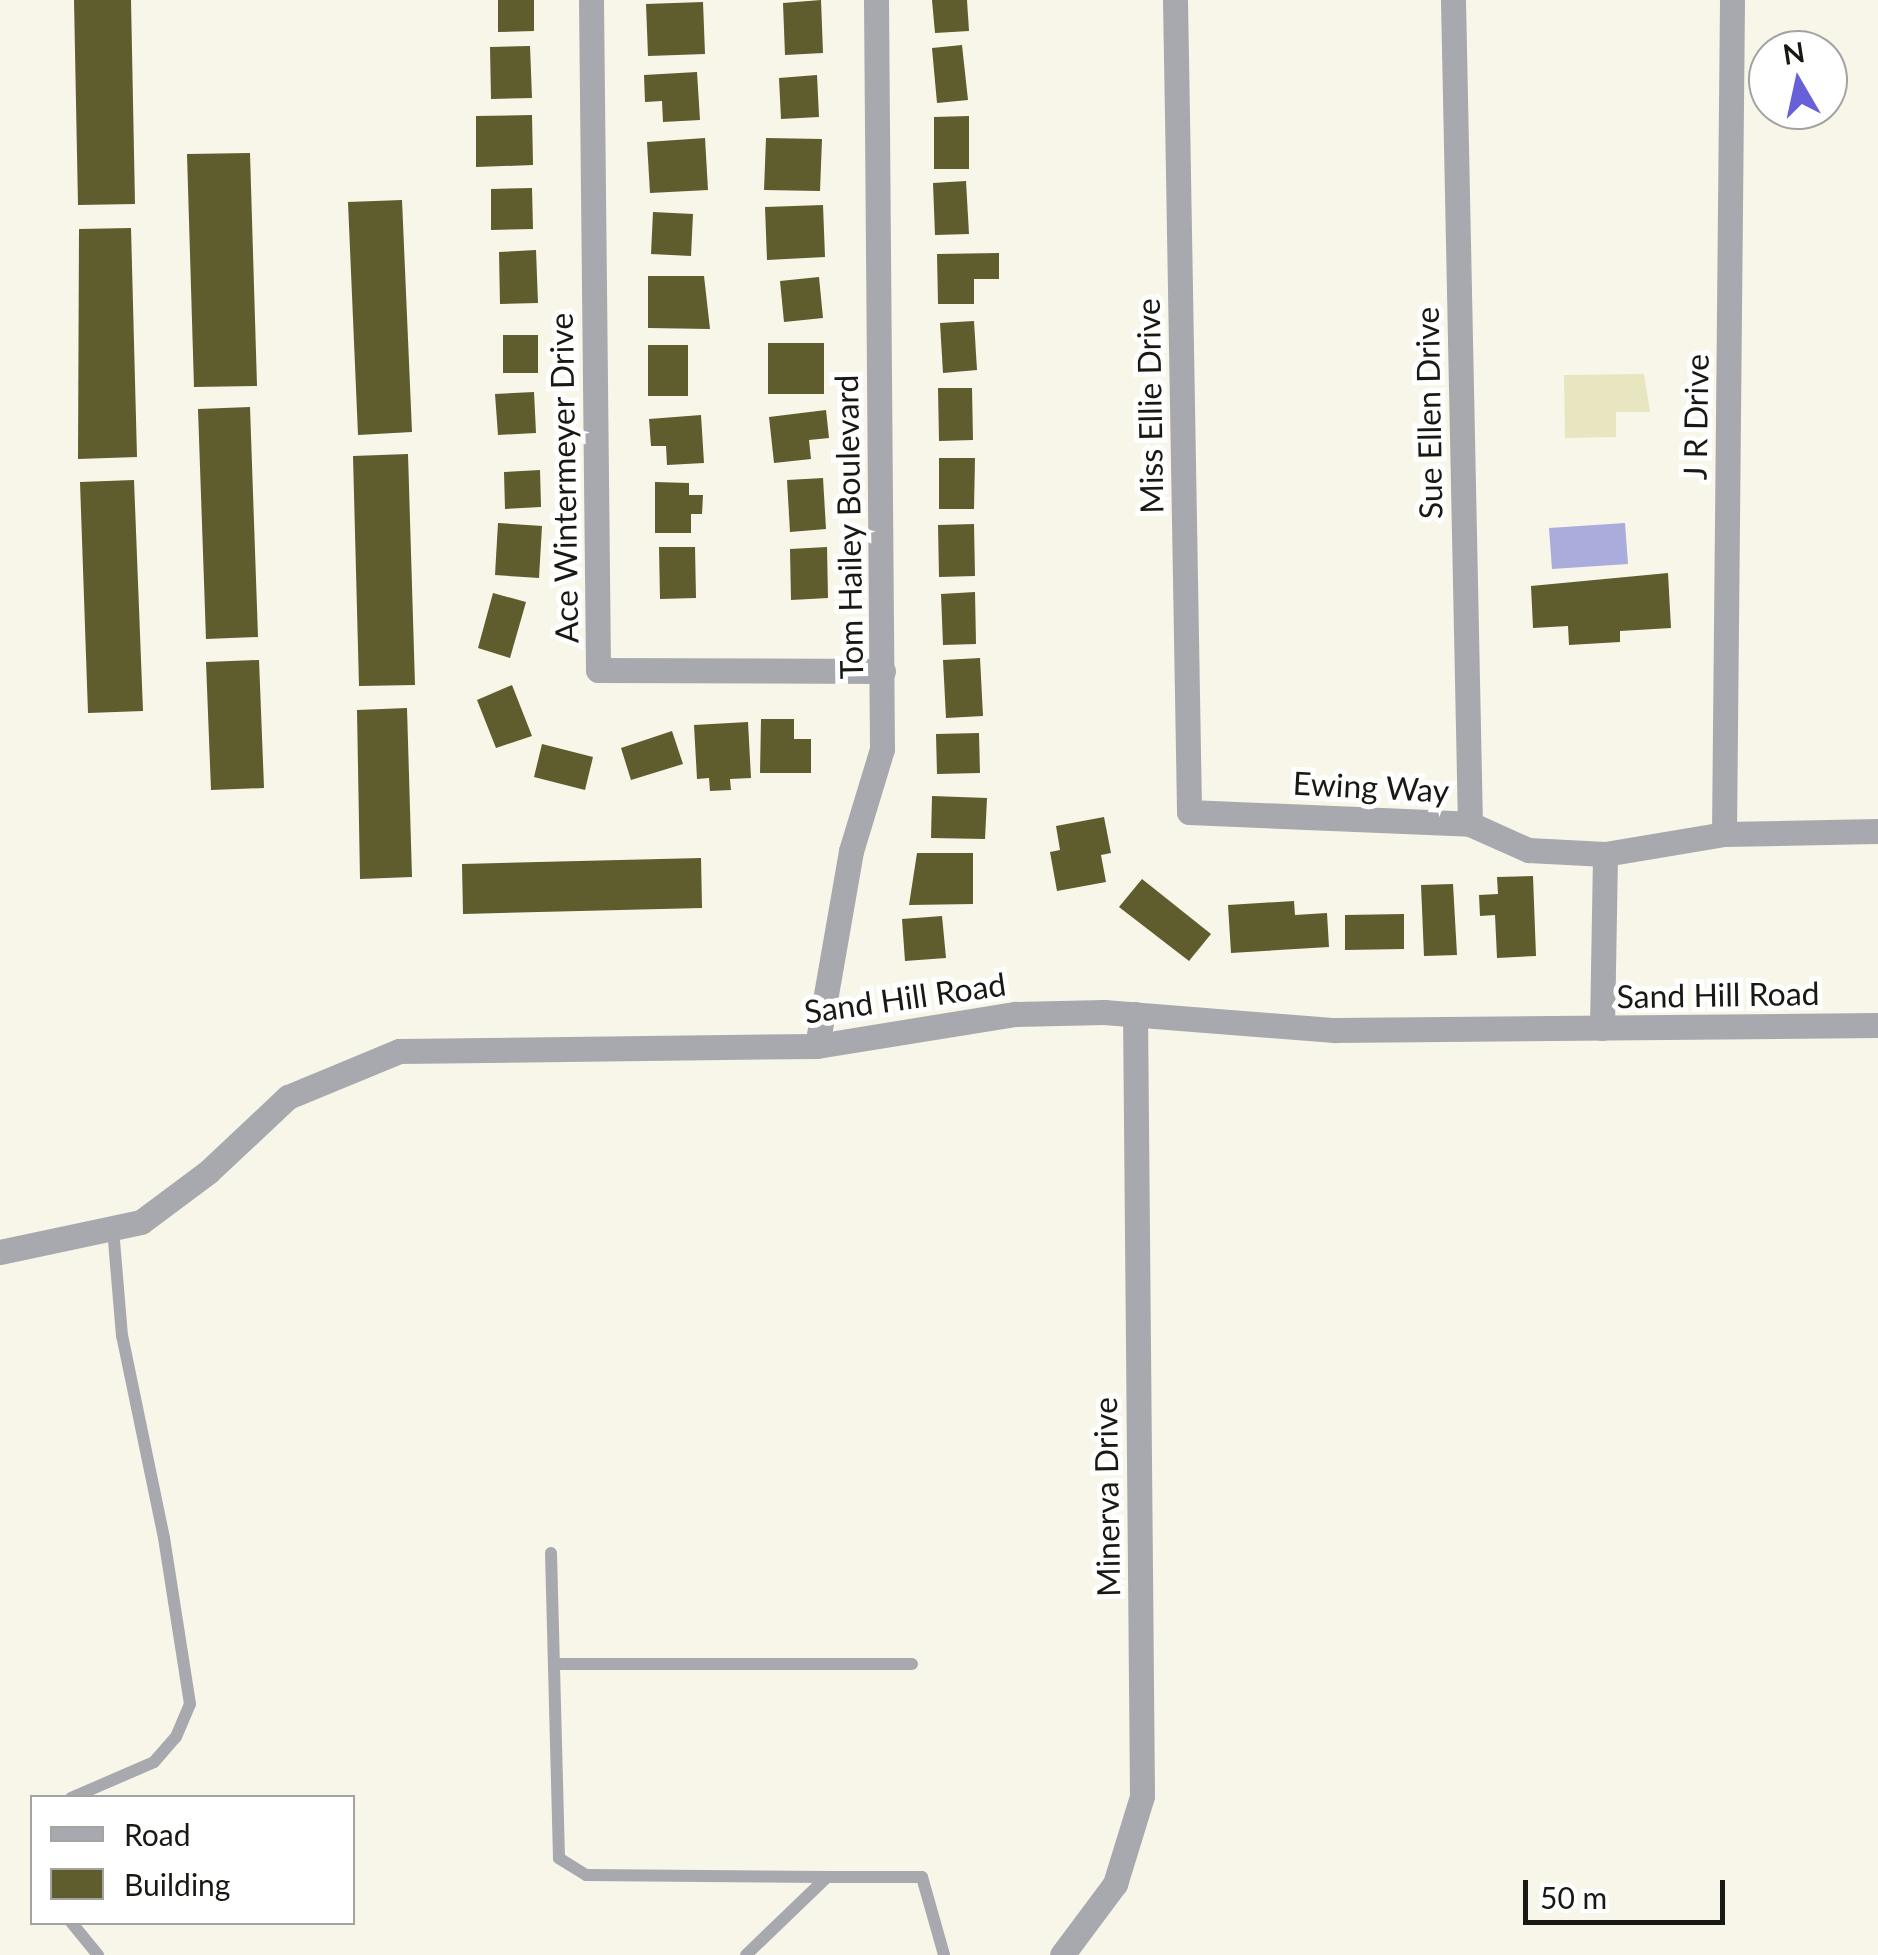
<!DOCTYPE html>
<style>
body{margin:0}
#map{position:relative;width:1878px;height:1955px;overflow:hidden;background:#f7f6e8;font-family:Lato,sans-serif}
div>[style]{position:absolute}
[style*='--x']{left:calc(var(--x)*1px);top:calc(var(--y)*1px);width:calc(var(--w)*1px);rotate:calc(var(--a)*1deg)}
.green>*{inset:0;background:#e7e6c1}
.water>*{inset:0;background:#aaaddb}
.building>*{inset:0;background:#5f5c2e}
.lane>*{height:12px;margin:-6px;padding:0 6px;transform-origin:6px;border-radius:6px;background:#a8a9af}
.street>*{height:25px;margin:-12.5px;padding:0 12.5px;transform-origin:12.5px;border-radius:12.5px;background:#a8a9af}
span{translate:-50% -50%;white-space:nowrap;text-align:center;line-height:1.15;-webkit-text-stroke:10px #fff;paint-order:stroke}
.street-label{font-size:32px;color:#191914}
.legend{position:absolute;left:30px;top:1795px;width:325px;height:130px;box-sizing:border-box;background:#fff;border:2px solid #a3a3a1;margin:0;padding:12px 18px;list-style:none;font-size:30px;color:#191914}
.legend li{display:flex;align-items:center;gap:20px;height:50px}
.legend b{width:50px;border:2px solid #a3a3a1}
.north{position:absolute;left:1748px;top:30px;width:100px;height:100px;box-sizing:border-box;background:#fff;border:2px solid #a3a3a1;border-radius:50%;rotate:351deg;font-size:28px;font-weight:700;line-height:40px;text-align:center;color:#191914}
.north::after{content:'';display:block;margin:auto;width:35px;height:45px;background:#6860d9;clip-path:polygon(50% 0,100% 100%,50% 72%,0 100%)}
.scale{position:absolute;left:1523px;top:1880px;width:202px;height:45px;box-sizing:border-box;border:5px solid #191914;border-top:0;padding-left:12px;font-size:30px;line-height:35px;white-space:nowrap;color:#191914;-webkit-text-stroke:8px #fff;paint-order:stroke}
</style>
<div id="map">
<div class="green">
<i style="clip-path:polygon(1644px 374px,1650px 412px,1616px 412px,1616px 437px,1565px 438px,1564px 375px)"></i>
</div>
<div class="water">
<i style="clip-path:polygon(1625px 523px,1628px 564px,1552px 569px,1549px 528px)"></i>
</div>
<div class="building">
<i style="clip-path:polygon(74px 0,131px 0,135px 204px,78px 205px)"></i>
<i style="clip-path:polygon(498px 0,534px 0,534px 31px,498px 32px)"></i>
<i style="clip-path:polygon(821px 0,823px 53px,785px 55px,783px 3px)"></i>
<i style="clip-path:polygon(932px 0,967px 0,969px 31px,935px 33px)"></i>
<i style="clip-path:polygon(703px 2px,705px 54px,648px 56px,646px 4px)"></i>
<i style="clip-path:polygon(962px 45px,968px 100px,937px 103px,932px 48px)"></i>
<i style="clip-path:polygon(530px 46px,532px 98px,491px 99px,490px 47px)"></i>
<i style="clip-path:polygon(697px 72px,700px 120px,663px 122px,662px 101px,645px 102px,644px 75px)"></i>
<i style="clip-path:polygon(817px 75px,819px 117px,781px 119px,779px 78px)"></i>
<i style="clip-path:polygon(532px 115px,533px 165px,476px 167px,476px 116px)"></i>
<i style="clip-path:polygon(969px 116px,969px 169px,934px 169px,934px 117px)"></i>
<i style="clip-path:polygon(705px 138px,708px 190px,650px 193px,647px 142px)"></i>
<i style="clip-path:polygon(766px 138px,822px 139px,820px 191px,764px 190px)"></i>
<i style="clip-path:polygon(250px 153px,257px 386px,194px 387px,187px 154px)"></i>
<i style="clip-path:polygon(966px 181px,969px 234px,935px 235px,933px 183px)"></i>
<i style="clip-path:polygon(532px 188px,533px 229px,491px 230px,491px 189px)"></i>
<i style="clip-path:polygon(402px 200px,412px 432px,358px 435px,348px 202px)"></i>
<i style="clip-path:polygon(823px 205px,825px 257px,767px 260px,765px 207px)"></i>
<i style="clip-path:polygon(653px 212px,693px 214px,691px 256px,651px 254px)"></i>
<i style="clip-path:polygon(131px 228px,137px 457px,78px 459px,79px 229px)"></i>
<i style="clip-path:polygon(536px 250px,538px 303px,500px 304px,499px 252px)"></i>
<i style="clip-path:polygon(999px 253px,999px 279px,974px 279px,974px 304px,938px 304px,937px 254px)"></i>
<i style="clip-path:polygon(648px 276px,704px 276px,710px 329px,648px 328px)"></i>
<i style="clip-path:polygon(819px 277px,823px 318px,784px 322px,780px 281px)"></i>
<i style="clip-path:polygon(974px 321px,977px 370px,943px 373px,940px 323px)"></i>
<i style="clip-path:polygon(503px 335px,538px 335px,538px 373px,503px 373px)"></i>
<i style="clip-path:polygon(768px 343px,824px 343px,824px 394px,768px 394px)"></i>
<i style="clip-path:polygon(648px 345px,688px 345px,688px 396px,648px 396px)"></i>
<i style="clip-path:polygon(938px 388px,972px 388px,973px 440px,939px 441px)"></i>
<i style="clip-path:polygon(534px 392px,536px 433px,498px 435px,495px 394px)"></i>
<i style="clip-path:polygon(250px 407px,258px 637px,206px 639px,198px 409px)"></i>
<i style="clip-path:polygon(826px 410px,829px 438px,809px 440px,811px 459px,774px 463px,769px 417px)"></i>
<i style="clip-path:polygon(701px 415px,704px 463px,667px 465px,666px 446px,651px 446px,649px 419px)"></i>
<i style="clip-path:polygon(408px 454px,415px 685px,359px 686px,353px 456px)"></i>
<i style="clip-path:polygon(939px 458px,975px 458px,974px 509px,939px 509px)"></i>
<i style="clip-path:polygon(540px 470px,541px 507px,505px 509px,504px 472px)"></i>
<i style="clip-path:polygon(823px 478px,826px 529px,790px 532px,787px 480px)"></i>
<i style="clip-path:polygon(134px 480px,143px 711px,88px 713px,80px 482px)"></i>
<i style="clip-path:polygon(655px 482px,689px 483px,689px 495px,703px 495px,702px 514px,691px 514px,691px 533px,655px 533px)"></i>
<i style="clip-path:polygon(498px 523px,542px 526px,539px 578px,495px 575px)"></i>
<i style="clip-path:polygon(974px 524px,975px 576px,939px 577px,938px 525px)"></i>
<i style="clip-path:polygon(659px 547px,695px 547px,696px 598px,660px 599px)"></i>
<i style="clip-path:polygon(827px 547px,828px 598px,791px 600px,790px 549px)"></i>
<i style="clip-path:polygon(1668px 573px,1671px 628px,1620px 631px,1620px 642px,1569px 645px,1568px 626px,1533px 628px,1531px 586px)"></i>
<i style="clip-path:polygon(975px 592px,976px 644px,943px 645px,941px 594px)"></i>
<i style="clip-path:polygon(493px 593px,526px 602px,510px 658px,478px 648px)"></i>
<i style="clip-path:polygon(980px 658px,983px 716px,946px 718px,943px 660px)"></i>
<i style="clip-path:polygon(259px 660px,264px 788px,211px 790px,206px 662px)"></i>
<i style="clip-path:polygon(512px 685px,532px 736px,496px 748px,477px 700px)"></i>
<i style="clip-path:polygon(407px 708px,412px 877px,360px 879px,357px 710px)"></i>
<i style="clip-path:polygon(761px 719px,794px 719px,794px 739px,811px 739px,811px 773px,760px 773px)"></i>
<i style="clip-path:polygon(748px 722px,751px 778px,730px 779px,731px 790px,710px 791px,709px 778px,697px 779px,694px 725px)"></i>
<i style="clip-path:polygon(672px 731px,683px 764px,631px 780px,621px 748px)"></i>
<i style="clip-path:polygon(979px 733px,980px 773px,937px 774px,936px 734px)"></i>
<i style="clip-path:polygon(542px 744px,593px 757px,585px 790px,534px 777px)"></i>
<i style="clip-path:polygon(932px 796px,987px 798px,985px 839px,931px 838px)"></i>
<i style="clip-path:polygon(1104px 817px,1111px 853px,1101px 855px,1106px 882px,1057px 891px,1050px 852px,1060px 850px,1056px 826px)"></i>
<i style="clip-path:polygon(917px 853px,973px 853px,973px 904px,909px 905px)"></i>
<i style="clip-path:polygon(701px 858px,702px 908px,463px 914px,462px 864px)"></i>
<i style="clip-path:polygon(1533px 876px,1536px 956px,1497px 958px,1495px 915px,1480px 916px,1479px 895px,1498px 894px,1497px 877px)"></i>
<i style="clip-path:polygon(1142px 879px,1211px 934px,1189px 961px,1119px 907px)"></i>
<i style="clip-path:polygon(1453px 884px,1457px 955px,1424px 956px,1421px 885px)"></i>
<i style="clip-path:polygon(1294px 901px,1295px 915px,1327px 913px,1329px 947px,1231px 953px,1228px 905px)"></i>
<i style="clip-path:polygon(1404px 914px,1404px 949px,1345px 950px,1345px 915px)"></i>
<i style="clip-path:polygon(942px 916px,946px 958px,905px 961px,902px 919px)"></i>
</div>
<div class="lane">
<i style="--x:551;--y:1553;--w:111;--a:88.5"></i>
<i style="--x:71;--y:1798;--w:90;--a:-23.4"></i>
<i style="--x:154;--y:1762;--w:33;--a:-49"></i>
<i style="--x:176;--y:1737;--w:36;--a:-67"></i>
<i style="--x:190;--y:1704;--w:168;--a:-98.9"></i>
<i style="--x:164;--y:1538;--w:206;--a:-101.7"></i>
<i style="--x:122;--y:1336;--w:108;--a:-94.8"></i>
<i style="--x:827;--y:1877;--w:241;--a:-179.5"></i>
<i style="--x:586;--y:1875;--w:32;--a:-148"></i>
<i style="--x:559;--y:1858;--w:194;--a:-91.5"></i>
<i style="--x:554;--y:1664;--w:358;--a:0"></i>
<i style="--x:71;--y:1922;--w:43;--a:50.7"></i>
<i style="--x:746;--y:1955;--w:112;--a:-43.9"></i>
<i style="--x:827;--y:1877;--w:95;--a:0"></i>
<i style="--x:922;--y:1877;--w:81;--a:74.2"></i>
</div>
<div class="street">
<i style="--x:591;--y:0;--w:670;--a:89.4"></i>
<i style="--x:598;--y:670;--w:285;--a:0.2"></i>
<i style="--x:1175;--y:0;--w:812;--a:89.01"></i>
<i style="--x:1189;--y:812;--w:281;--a:2.4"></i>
<i style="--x:1470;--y:824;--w:64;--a:24.1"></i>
<i style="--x:1528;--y:850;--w:77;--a:3"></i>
<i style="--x:1605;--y:854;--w:121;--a:-9.5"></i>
<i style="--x:1724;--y:834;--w:154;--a:-1.1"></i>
<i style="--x:1453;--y:0;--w:824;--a:88.82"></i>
<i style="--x:1724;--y:834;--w:834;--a:-89.45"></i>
<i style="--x:1602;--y:1028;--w:174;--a:-89"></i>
<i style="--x:817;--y:1046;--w:198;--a:-80.1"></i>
<i style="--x:851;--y:851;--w:107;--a:-73.1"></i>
<i style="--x:882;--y:749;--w:749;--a:-90.46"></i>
<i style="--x:0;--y:1252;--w:144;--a:-12"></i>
<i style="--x:141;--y:1222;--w:84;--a:-36.7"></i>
<i style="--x:208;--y:1172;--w:110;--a:-43.2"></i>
<i style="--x:288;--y:1097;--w:120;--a:-22.5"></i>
<i style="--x:399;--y:1051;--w:418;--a:-0.7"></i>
<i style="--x:817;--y:1046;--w:201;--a:-9.2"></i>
<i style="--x:1015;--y:1014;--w:89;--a:-1.3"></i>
<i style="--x:1104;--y:1012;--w:231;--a:4.5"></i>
<i style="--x:1334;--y:1030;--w:544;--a:-0.53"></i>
<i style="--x:1062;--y:1955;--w:89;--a:-53.3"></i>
<i style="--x:1115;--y:1884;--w:92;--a:-72.9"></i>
<i style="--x:1142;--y:1796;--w:782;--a:-90.51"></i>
</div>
<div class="street-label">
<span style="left:1150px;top:406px;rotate:-91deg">Miss Ellie Drive</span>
<span style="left:1429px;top:413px;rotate:-91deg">Sue Ellen Drive</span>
<span style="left:1696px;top:417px;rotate:-89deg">J R Drive</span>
<span style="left:564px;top:478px;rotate:-91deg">Ace Wintermeyer Drive</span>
<span style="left:849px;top:527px;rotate:-91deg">Tom Hailey Boulevard</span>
<span style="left:1371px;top:787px;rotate:3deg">Ewing Way</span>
<span style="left:1718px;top:995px;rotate:-1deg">Sand Hill Road</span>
<span style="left:905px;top:998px;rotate:-8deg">Sand Hill Road</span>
<span style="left:1107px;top:1497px;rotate:-91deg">Minerva Drive</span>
</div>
<ul class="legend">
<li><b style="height:12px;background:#a8a9af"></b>Road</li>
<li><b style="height:28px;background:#5f5c2e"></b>Building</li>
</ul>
<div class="north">N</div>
<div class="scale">50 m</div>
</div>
